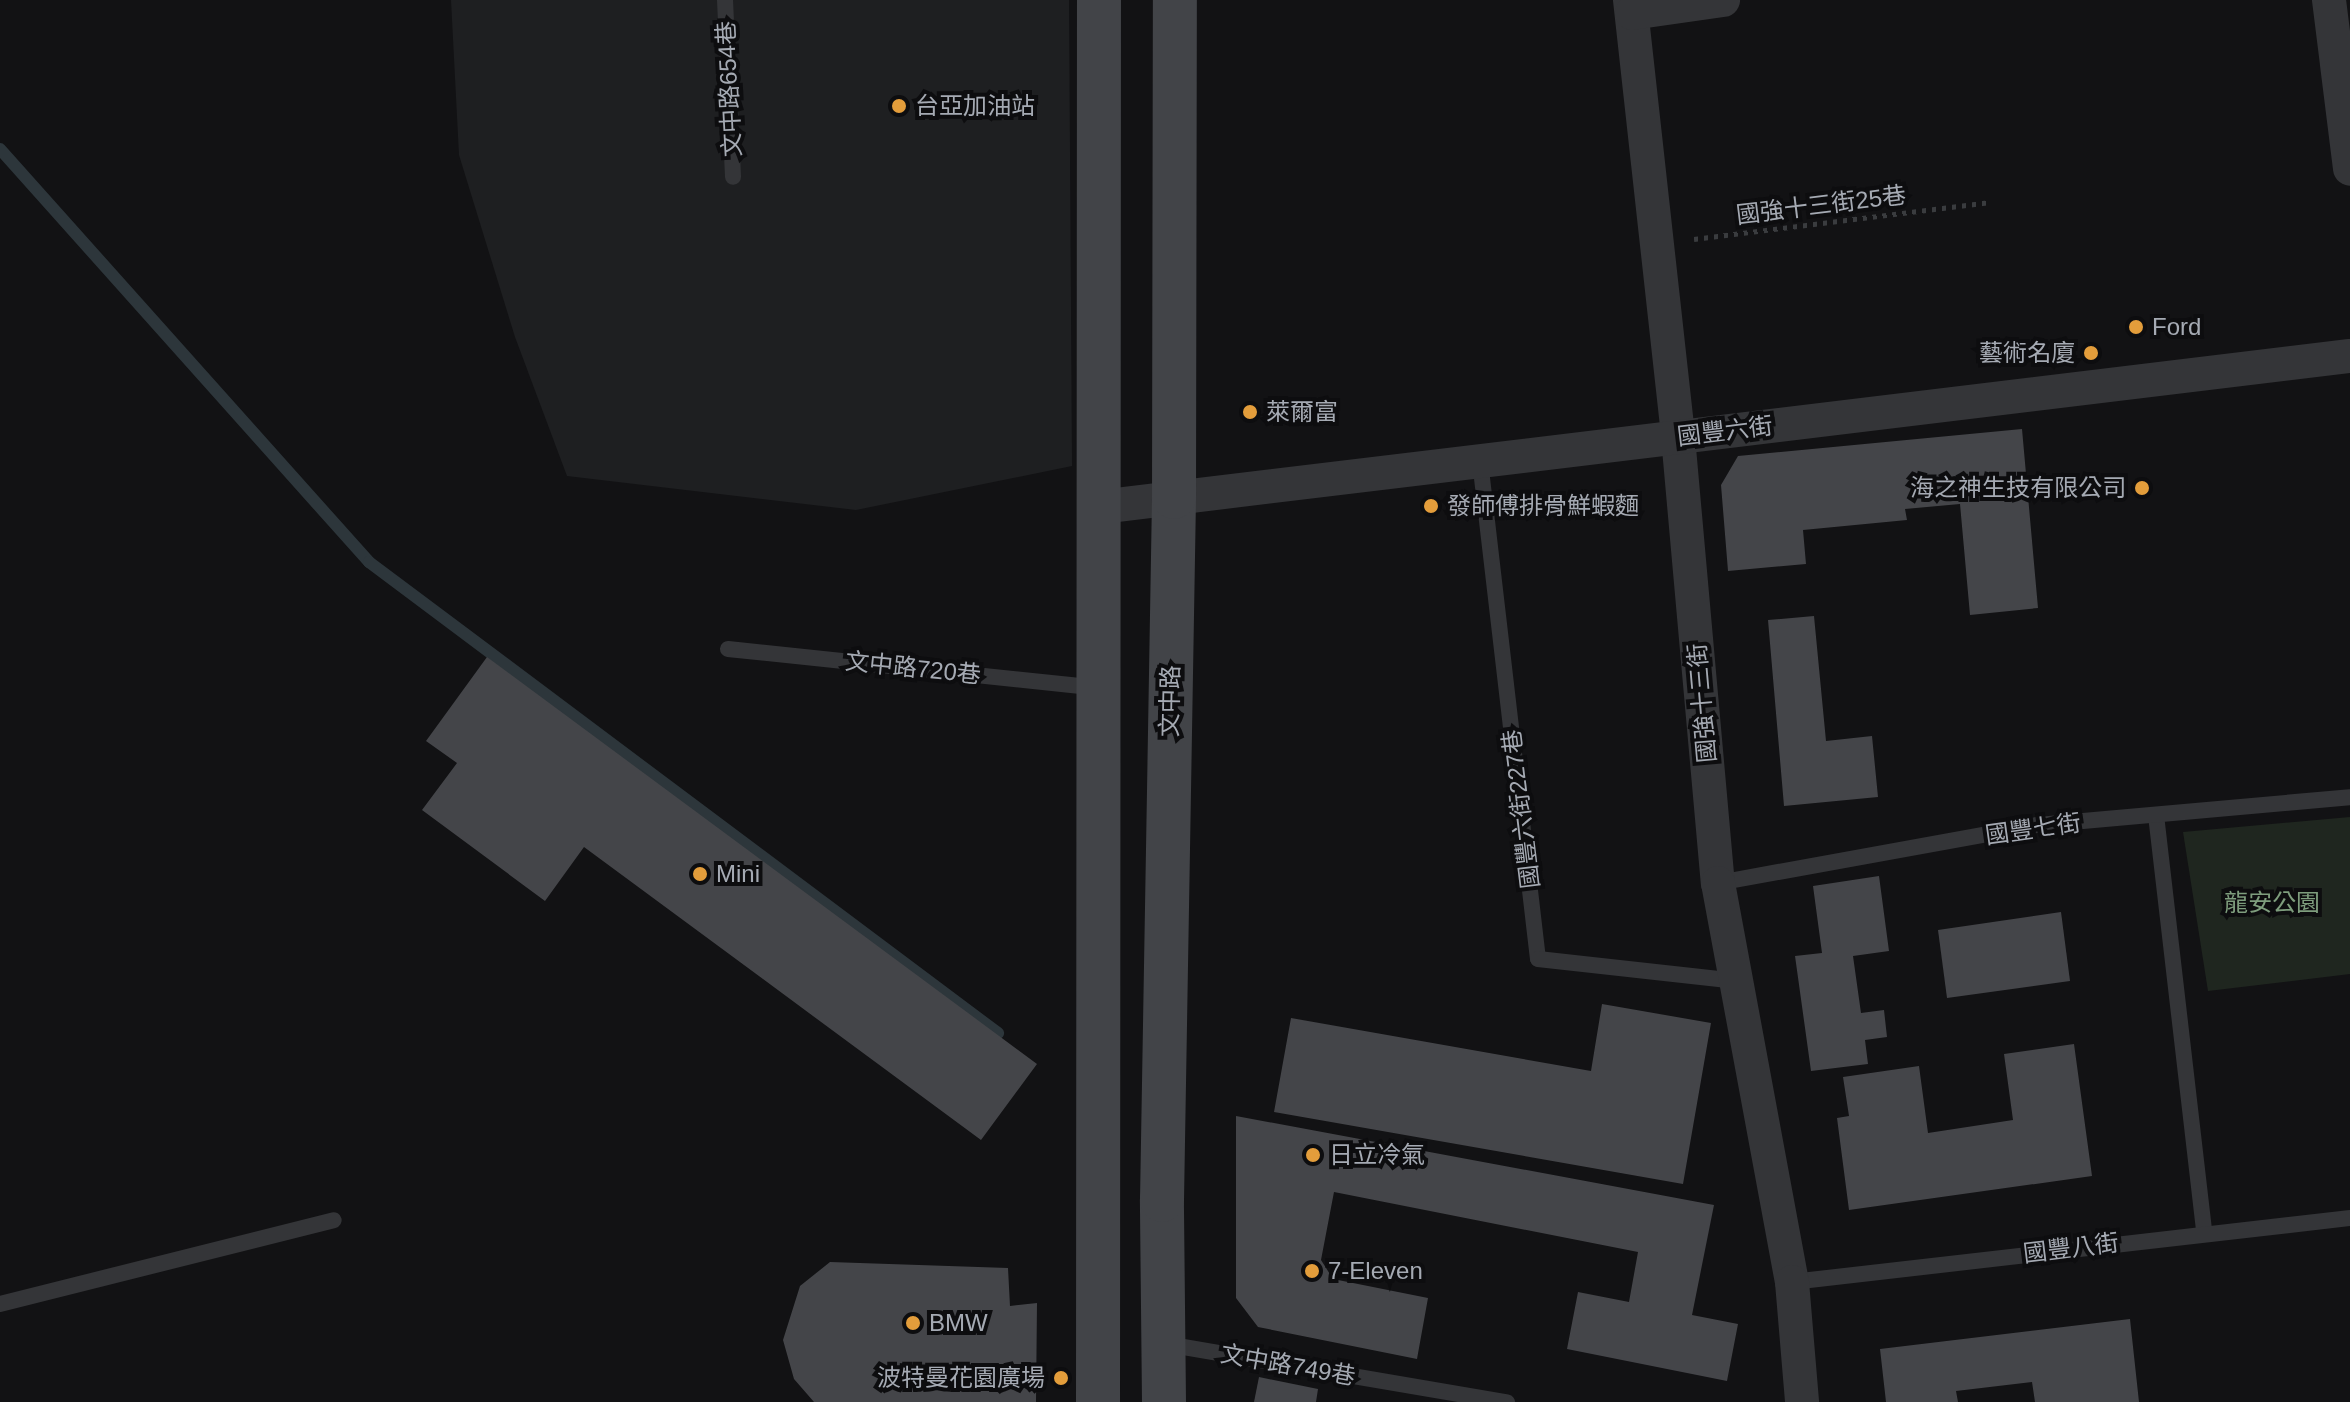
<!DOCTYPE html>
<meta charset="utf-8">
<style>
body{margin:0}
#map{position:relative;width:2350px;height:1402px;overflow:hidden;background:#121214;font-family:Arial,"Noto Sans TC",sans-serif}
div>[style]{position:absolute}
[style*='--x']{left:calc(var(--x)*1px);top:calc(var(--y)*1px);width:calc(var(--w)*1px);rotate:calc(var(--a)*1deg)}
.built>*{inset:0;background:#1e1f21}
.green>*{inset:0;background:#1f261f}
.stream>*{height:12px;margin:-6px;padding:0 6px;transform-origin:6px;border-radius:6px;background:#2d363b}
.building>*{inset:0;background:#444549}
.path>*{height:5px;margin-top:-2.5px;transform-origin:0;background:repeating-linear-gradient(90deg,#3a3c3f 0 4px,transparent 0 10px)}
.lane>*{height:16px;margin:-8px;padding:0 8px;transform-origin:8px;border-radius:8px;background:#343538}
.street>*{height:34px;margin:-17px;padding:0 17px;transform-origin:17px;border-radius:17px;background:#343538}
.secondary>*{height:44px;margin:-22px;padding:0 22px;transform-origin:22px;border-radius:22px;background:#424448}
.dots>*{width:22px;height:22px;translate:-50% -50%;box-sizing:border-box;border:4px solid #0d0d0f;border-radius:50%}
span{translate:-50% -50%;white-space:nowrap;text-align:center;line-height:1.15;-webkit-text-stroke:8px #0d0d0f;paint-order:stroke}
.street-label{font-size:24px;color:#a5aab3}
.poi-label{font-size:24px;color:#a5aab3}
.left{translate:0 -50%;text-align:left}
.right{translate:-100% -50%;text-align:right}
.park-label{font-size:24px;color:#7e9d7d}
</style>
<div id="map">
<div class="built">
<i style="clip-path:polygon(451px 0,1069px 0,1072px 466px,856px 510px,567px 476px,515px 337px,459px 155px)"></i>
</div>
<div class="green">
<i style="clip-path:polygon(2350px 817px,2350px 974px,2208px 991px,2183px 832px)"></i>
</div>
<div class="stream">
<i style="--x:0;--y:149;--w:554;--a:48.22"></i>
<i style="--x:369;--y:562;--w:786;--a:36.83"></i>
</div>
<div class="building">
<i style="clip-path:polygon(2022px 429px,2038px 608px,1970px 615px,1960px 504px,1905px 509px,1907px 520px,1803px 530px,1806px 564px,1728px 571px,1721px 485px,1738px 456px)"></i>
<i style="clip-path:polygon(1814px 616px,1826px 741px,1872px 736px,1878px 797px,1784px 806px,1768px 620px)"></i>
<i style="clip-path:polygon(487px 657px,1037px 1064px,981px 1140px,584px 847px,545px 901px,422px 810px,457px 763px,426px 741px)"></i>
<i style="clip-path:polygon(1879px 876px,1889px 951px,1853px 956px,1861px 1013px,1884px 1010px,1887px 1037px,1865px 1040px,1868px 1064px,1811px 1071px,1795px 956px,1822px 953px,1813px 886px)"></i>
<i style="clip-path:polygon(2061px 912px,2070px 981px,1947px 998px,1938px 930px)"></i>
<i style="clip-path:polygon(1602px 1004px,1711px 1023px,1683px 1184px,1274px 1112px,1291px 1018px,1591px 1071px)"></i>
<i style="clip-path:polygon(2074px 1044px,2092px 1176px,1849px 1210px,1837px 1118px,1849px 1116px,1843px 1077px,1919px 1066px,1928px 1133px,2013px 1120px,2004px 1054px)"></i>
<i style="clip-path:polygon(1236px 1116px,1714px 1205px,1692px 1315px,1738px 1324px,1727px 1381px,1567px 1349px,1578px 1292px,1629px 1302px,1638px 1252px,1334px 1192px,1321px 1260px,1333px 1279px,1428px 1298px,1417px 1359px,1258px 1327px,1236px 1298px)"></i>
<i style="clip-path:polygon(830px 1262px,1008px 1268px,1010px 1306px,1037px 1303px,1036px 1402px,814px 1402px,794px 1379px,783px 1340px,800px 1286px)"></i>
<i style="clip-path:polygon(2130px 1319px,2139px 1402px,2035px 1402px,2032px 1382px,1956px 1391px,1958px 1402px,1886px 1402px,1880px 1349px)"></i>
<i style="clip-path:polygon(1259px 1377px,1318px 1389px,1316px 1402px,1254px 1402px)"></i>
</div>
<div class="path">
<i style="--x:1694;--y:239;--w:297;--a:-7.1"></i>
</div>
<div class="lane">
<i style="--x:725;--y:0;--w:177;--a:87.4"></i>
<i style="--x:1480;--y:461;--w:501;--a:83.36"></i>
<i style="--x:1538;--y:959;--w:200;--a:6.3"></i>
<i style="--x:728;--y:649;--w:371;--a:6"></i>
<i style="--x:2156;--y:815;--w:421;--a:83.4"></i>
<i style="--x:1718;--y:883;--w:325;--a:-10.3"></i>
<i style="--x:2038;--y:825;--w:313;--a:-5.1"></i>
<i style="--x:1792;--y:1282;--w:562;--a:-6.54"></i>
<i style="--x:0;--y:1304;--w:344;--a:-14.1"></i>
<i style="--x:1166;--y:1344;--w:346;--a:9.7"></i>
</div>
<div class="street">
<i style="--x:1630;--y:0;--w:440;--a:83.7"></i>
<i style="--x:1678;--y:437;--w:448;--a:84.9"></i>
<i style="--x:1718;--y:883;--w:406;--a:79.5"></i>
<i style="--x:1792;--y:1282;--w:120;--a:85.2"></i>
<i style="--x:2329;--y:0;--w:170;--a:82.9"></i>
<i style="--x:1632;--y:13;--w:92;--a:-8.1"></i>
<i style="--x:1100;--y:507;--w:1259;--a:-6.89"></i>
</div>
<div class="secondary">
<i style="--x:1098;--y:1402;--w:1402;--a:-89.96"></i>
<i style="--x:1164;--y:1402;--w:202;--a:-90.6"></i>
<i style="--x:1162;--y:1200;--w:703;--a:-89.02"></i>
<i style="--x:1174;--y:497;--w:497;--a:-89.9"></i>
</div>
<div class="dots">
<i style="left:899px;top:106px;background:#e39d3b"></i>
<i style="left:2136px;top:327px;background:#e39d3b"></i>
<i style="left:2091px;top:353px;background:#e39d3b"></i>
<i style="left:1250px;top:412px;background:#e39d3b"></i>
<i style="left:2142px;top:488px;background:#e39d3b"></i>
<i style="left:1431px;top:506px;background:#e39d3b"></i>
<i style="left:700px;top:874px;background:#e39d3b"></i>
<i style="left:1313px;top:1155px;background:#e39d3b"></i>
<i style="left:1312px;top:1271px;background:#e39d3b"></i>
<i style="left:913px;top:1323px;background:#e39d3b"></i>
<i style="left:1061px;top:1378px;background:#e39d3b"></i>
</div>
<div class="street-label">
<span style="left:729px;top:89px;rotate:-93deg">文中路654巷</span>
<span style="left:1821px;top:205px;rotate:-7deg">國強十三街25巷</span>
<span style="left:1725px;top:431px;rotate:-7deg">國豐六街</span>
<span style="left:913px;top:668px;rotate:6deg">文中路720巷</span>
<span style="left:1170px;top:701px;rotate:-89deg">文中路</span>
<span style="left:1702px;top:703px;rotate:-95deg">國強十三街</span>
<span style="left:1521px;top:809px;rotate:-97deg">國豐六街227巷</span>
<span style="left:2033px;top:829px;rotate:-8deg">國豐七街</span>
<span style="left:2071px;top:1248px;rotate:-7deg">國豐八街</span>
<span style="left:1288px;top:1365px;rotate:10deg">文中路749巷</span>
</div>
<div class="poi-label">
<span class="left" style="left:915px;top:106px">台亞加油站</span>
<span class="left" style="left:2152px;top:327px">Ford</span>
<span class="right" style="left:2075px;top:353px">藝術名廈</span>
<span class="left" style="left:1266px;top:412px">萊爾富</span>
<span class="right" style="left:2126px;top:488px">海之神生技有限公司</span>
<span class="left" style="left:1447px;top:506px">發師傅排骨鮮蝦麵</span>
<span class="left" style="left:716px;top:874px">Mini</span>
<span class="left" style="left:1329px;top:1155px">日立冷氣</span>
<span class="left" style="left:1328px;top:1271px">7-Eleven</span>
<span class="left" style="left:929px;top:1323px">BMW</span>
<span class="right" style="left:1045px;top:1378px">波特曼花園廣場</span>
</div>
<div class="park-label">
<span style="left:2272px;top:903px">龍安公園</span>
</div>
</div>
